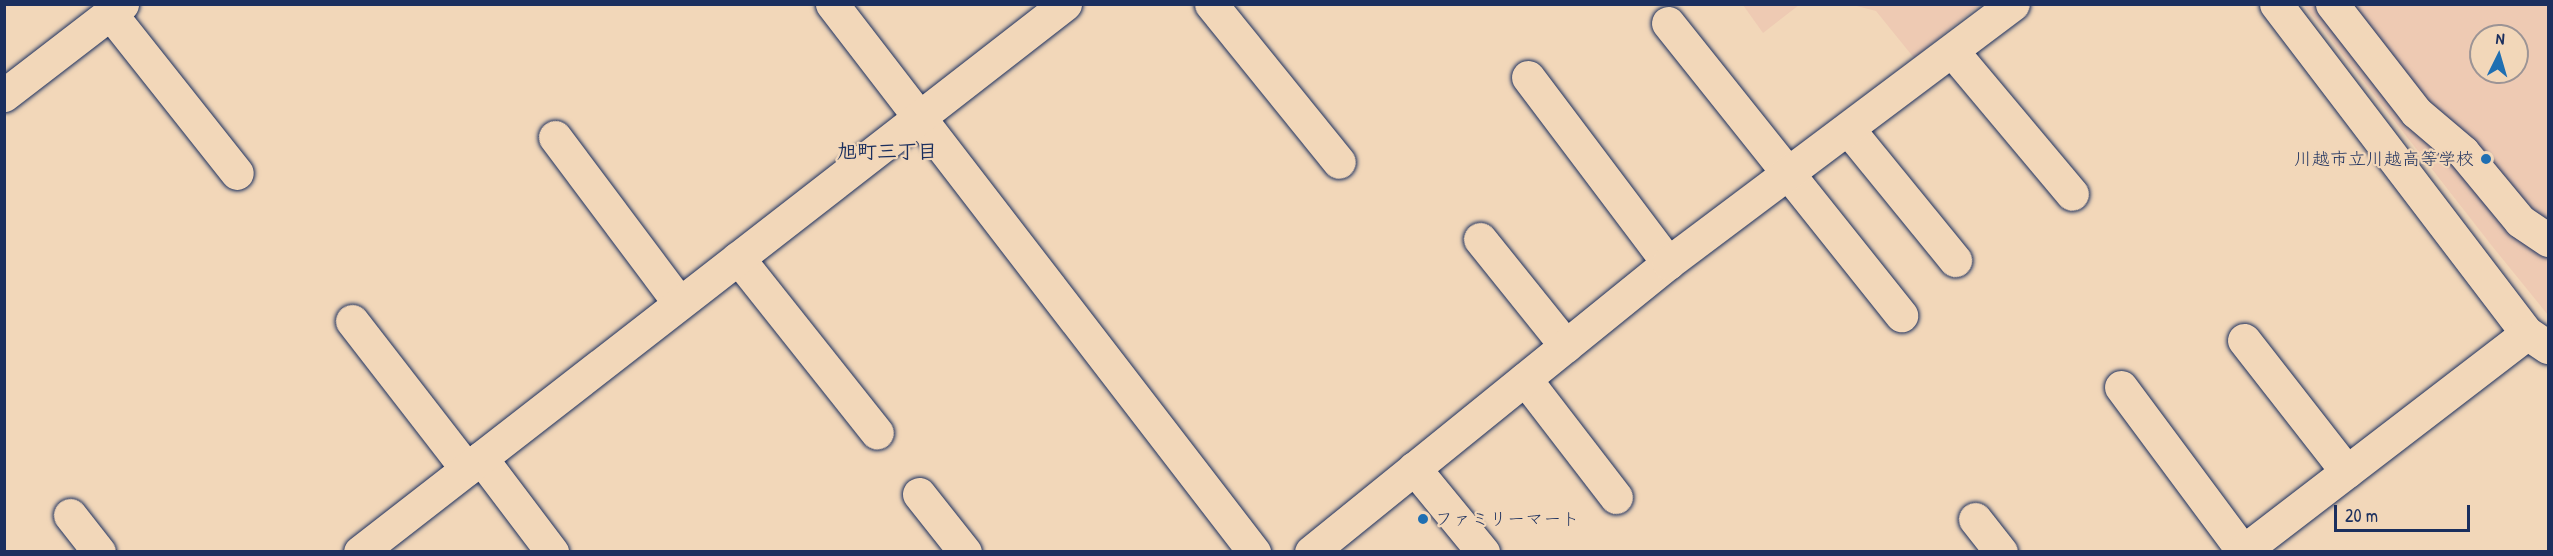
<!DOCTYPE html>
<meta charset="utf-8">
<style>
body{margin:0}
#map{position:relative;width:2553px;height:556px;overflow:hidden;background:#f2d7b9;font-family:"Patrick Hand","Klee One",sans-serif}
div>[style]{position:absolute}
[style*='--x']{left:calc(var(--x)*1px);top:calc(var(--y)*1px);width:calc(var(--w)*1px);rotate:calc(var(--a)*1deg)}
.built>*{inset:0;background:#eecab3}
.roads{filter:drop-shadow(0 0 2px #1b2f5e) drop-shadow(0 0 2px #1b2f5e)}
.minor>*{height:33px;margin:-16.5px;padding:0 16.5px;transform-origin:16.5px;border-radius:16.5px;background:#f2d7b9}
.dots>*{width:16px;height:16px;translate:-50% -50%;box-sizing:border-box;border:3px solid #f2d7b9;border-radius:50%}
span{translate:-50% -50%;white-space:nowrap;text-align:center;line-height:1.15;-webkit-text-stroke:4.5px #f2d7b9;paint-order:stroke}
.poi-label{font-size:18px;color:#1b2f5e}
.right{translate:-100% -50%;text-align:right}
.left{translate:0 -50%;text-align:left}
.neighbourhood-label{font-size:20px;color:#1b2f5e;font-weight:700}
.frame{position:absolute;inset:0;border:6px solid #1b2f5e;pointer-events:none}
.north{position:absolute;left:2469px;top:24px;width:60px;height:60px;box-sizing:border-box;background:#f2d7b9;border:2px solid #9c9495;border-radius:50%;rotate:5deg;font-size:16px;font-weight:700;line-height:24px;text-align:center;color:#1b2f5e}
.north::after{content:'';display:block;margin:auto;width:21px;height:27px;background:#1f6fb2;clip-path:polygon(50% 0,100% 100%,50% 72%,0 100%)}
.scale{position:absolute;left:2334px;top:505px;width:136px;height:27px;box-sizing:border-box;border:3px solid #1b2f5e;border-top:0;padding-left:8px;font-size:18px;line-height:21px;white-space:nowrap;color:#1b2f5e;-webkit-text-stroke:4px #f2d7b9;paint-order:stroke}
</style>
<div id="map">
<div class="built">
<i style="clip-path:polygon(1743px 5px,1799px 5px,1763px 33px)"></i>
<i style="clip-path:polygon(1853px 5px,1979px 4px,1979px 5px,1914px 58px,1876px 11px)"></i>
<i style="clip-path:polygon(evenodd,2304px 5px,2548px 5px,2548px 315px,2492px 246px,2304px 5px,2481px 36px,2517px 36px,2517px 72px,2481px 72px,2481px 36px)"></i>
</div>
<div class="roads">
<div class="minor">
<i style="--x:832;--y:4;--w:692;--a:52.4"></i>
<i style="--x:1211;--y:4;--w:203;--a:51"></i>
<i style="--x:2276;--y:4;--w:414;--a:52.7"></i>
<i style="--x:2527;--y:333;--w:25;--a:34"></i>
<i style="--x:2332;--y:4;--w:137;--a:52.1"></i>
<i style="--x:2416;--y:112;--w:62;--a:40.4"></i>
<i style="--x:2463;--y:152;--w:89;--a:50.4"></i>
<i style="--x:2520;--y:221;--w:34;--a:34"></i>
<i style="--x:110;--y:13;--w:204;--a:51.6"></i>
<i style="--x:1668;--y:23;--w:374;--a:51.4"></i>
<i style="--x:1953;--y:52;--w:185;--a:50"></i>
<i style="--x:1528;--y:77;--w:233;--a:53"></i>
<i style="--x:4;--y:95;--w:149;--a:-37.6"></i>
<i style="--x:1849;--y:130;--w:168;--a:50.8"></i>
<i style="--x:555;--y:137;--w:207;--a:53.2"></i>
<i style="--x:1480;--y:239;--w:137;--a:51.2"></i>
<i style="--x:738;--y:258;--w:223;--a:51.5"></i>
<i style="--x:352;--y:321;--w:187;--a:52.2"></i>
<i style="--x:2244;--y:340;--w:167;--a:52"></i>
<i style="--x:1525;--y:379;--w:149;--a:52.4"></i>
<i style="--x:2121;--y:387;--w:204;--a:53.4"></i>
<i style="--x:481;--y:458;--w:118;--a:52.9"></i>
<i style="--x:1414;--y:468;--w:109;--a:50.6"></i>
<i style="--x:919;--y:494;--w:74;--a:51.6"></i>
<i style="--x:70;--y:515;--w:47;--a:51.9"></i>
<i style="--x:1975;--y:519;--w:42;--a:51.8"></i>
<i style="--x:360;--y:552;--w:893;--a:-37.86"></i>
<i style="--x:1311;--y:552;--w:459;--a:-39"></i>
<i style="--x:1668;--y:263;--w:431;--a:-36.9"></i>
<i style="--x:2242;--y:552;--w:359;--a:-37.5"></i>
</div>
</div>
<div class="dots">
<i style="left:2486px;top:159px;background:#1f6fb2"></i>
<i style="left:1423px;top:519px;background:#1f6fb2"></i>
</div>
<div class="poi-label">
<span class="right" style="left:2474px;top:159px">川越市立川越高等学校</span>
<span class="left" style="left:1435px;top:519px">ファミリーマート</span>
</div>
<div class="neighbourhood-label">
<span style="left:887px;top:150px">旭町三丁目</span>
</div>
<div class="frame"></div>
<div class="north">N</div>
<div class="scale">20 m</div>
</div>
